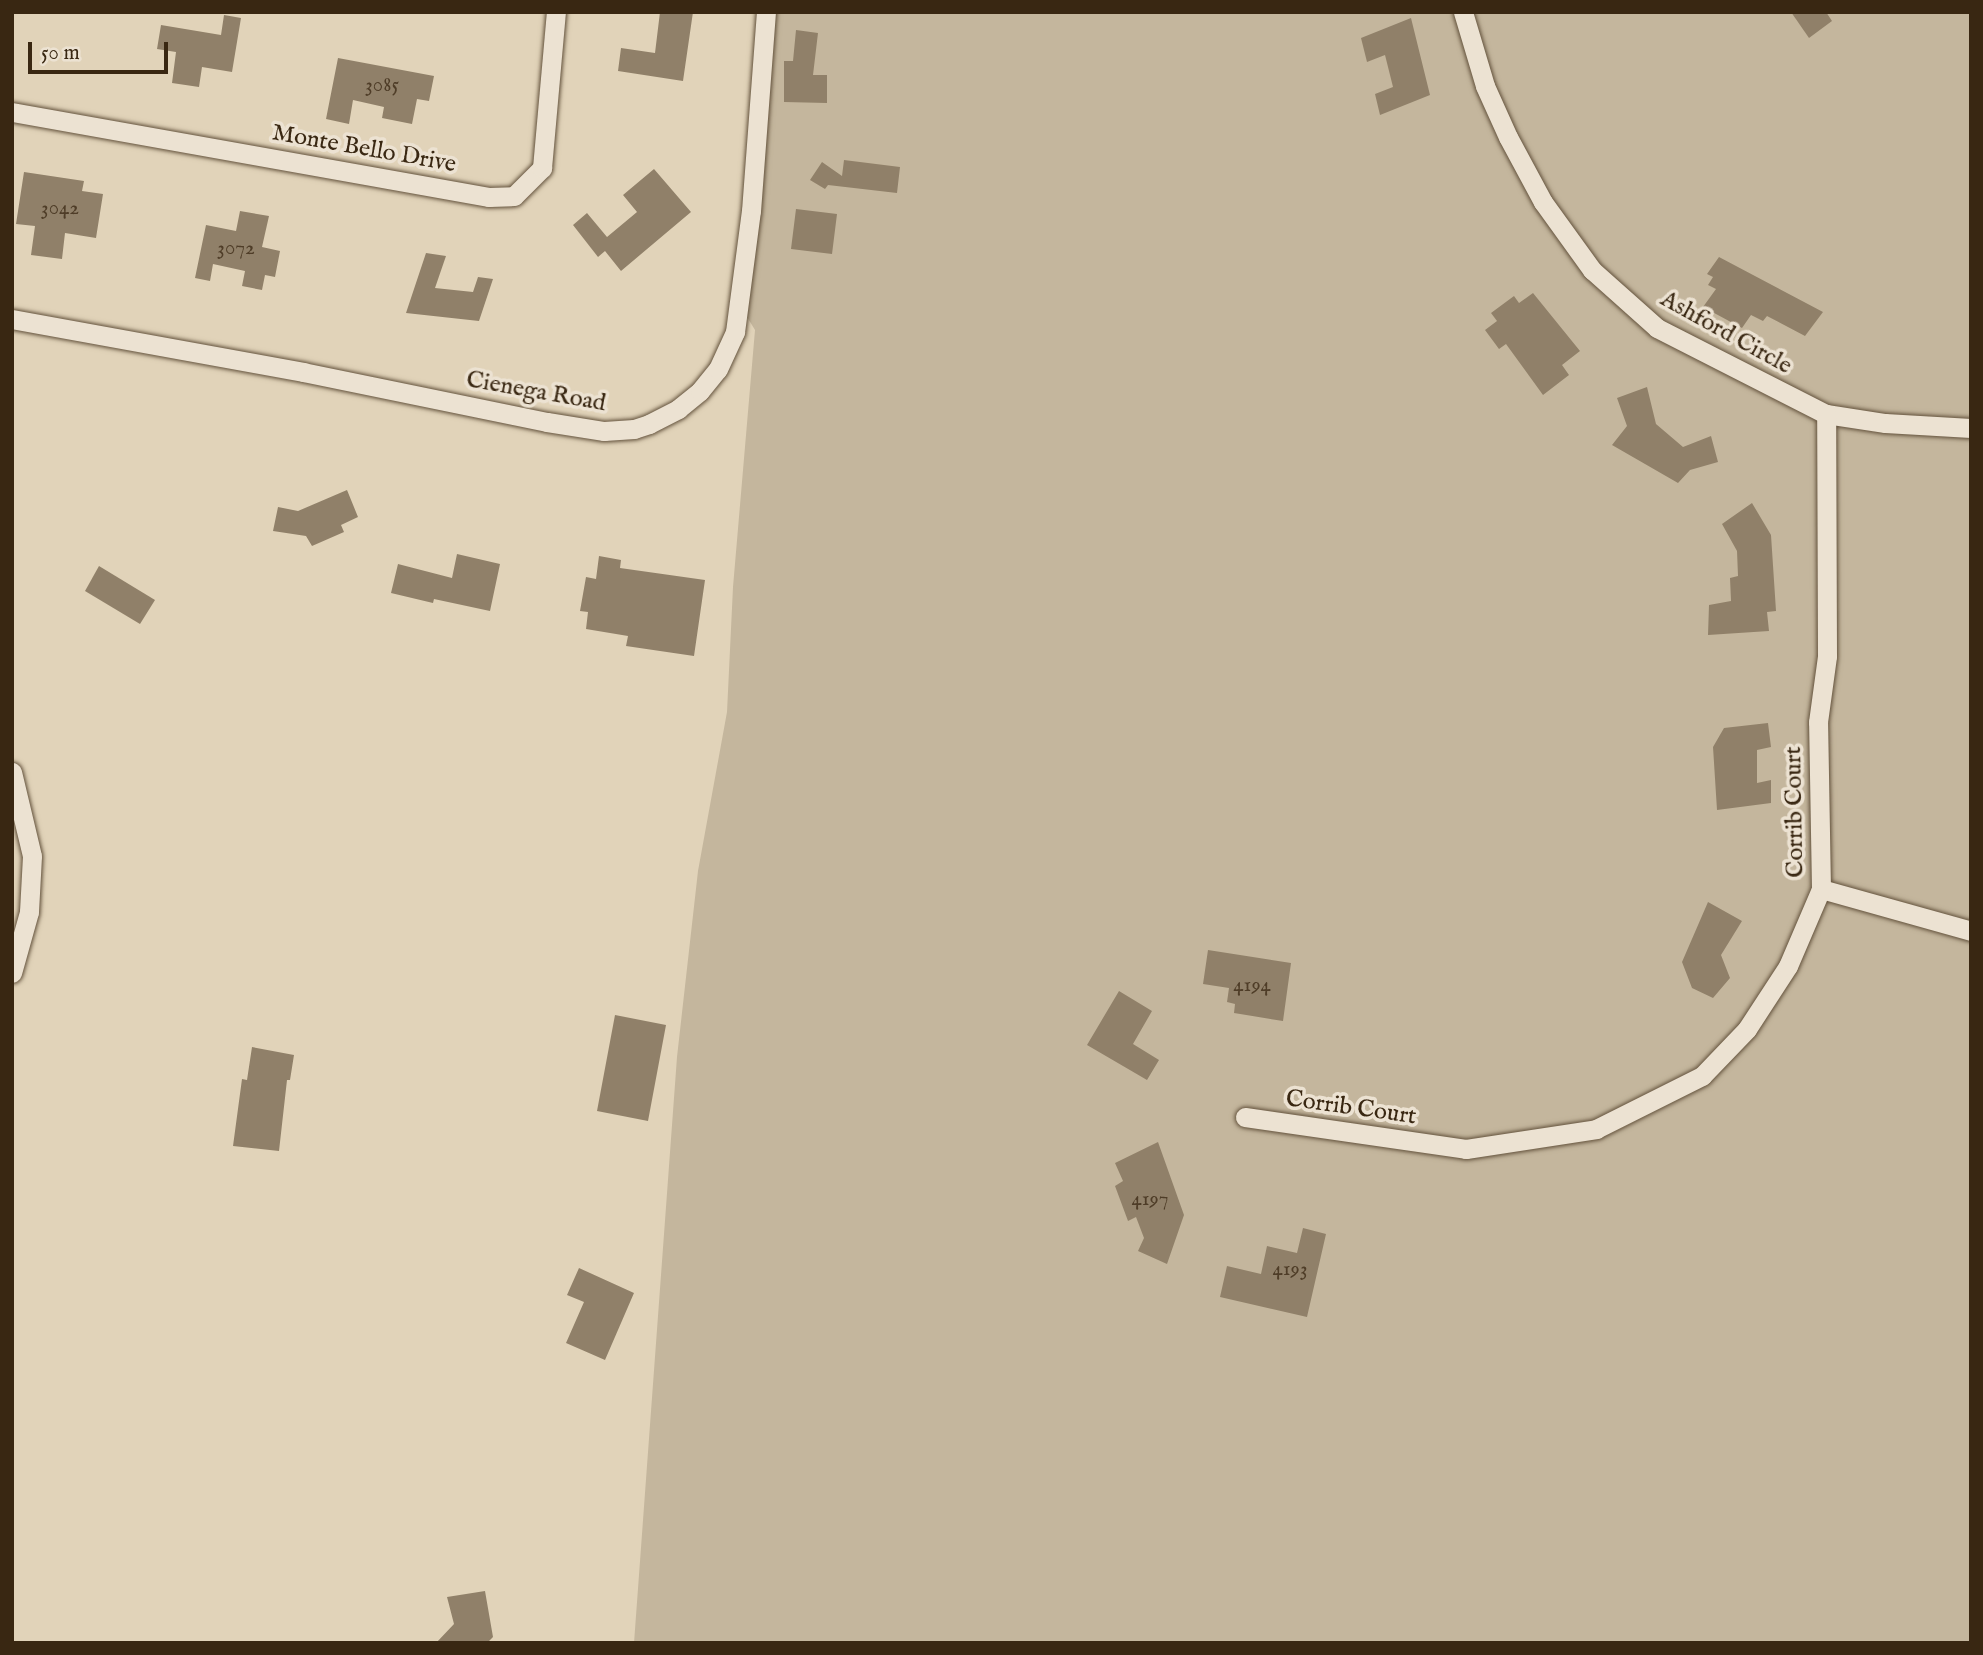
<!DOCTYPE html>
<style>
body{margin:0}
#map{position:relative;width:1983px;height:1655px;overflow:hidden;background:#e1d3b9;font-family:"IM FELL English",serif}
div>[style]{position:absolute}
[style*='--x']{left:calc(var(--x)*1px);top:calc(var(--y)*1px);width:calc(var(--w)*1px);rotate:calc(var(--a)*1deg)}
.green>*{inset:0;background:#c4b69d}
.building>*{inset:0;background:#908069}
.roads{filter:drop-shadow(0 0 2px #63523c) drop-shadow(0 0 2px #63523c)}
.minor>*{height:19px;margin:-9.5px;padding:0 9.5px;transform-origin:9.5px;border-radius:9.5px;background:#ece2d2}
span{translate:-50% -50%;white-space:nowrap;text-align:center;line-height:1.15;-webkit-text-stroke:7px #ece2d2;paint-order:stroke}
.number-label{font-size:21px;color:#4f3d28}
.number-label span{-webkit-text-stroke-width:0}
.street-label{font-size:24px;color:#392712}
.frame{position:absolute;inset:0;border:14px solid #392712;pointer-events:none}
.scale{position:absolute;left:28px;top:42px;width:140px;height:32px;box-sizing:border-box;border:4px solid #392712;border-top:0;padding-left:9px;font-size:21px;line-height:24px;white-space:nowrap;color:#392712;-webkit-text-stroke:5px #ece2d2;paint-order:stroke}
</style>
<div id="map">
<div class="green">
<i style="clip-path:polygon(769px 12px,1971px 12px,1971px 1643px,634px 1643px,677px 1057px,698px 871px,727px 712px,733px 587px,755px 330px,735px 297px)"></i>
</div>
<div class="building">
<i style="clip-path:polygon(660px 12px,693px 12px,683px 81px,618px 71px,621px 48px,655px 53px)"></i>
<i style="clip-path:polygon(1791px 12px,1826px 12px,1832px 21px,1809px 38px)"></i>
<i style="clip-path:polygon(224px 15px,241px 18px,232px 72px,202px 67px,199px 87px,172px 83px,176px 52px,157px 49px,161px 25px,221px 35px)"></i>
<i style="clip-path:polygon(1411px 18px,1430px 95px,1380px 115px,1375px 94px,1393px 87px,1385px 55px,1367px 62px,1361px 38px)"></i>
<i style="clip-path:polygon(796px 30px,818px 33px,813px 75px,827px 75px,827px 103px,784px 102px,784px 61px,793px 61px)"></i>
<i style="clip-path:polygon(338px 58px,434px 76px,429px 101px,417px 99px,412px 124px,382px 118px,384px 107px,353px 100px,349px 124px,326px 119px)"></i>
<i style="clip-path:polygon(844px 160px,900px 167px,897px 193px,828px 185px,825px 189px,810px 180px,822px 162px,842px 176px)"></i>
<i style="clip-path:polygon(654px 169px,691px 212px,621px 271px,605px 251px,598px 257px,573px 225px,587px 213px,607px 237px,637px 212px,623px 195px)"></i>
<i style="clip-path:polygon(24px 172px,84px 181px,82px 191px,103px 194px,96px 238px,65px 233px,62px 259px,31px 255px,35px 226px,16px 224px)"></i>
<i style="clip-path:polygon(796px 209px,837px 214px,832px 254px,791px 249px)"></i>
<i style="clip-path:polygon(240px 211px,269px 216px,262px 247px,280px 251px,275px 277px,265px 275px,262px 290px,242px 286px,245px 271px,213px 264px,210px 281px,195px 278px,206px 225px,236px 231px)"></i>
<i style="clip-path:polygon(426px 253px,446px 256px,435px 288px,473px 292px,478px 277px,493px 279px,479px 321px,406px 313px)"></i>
<i style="clip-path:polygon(1719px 257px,1823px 312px,1805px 336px,1767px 316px,1763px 321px,1751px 315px,1742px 328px,1703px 307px,1716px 289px,1708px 285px,1713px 277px,1707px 274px)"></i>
<i style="clip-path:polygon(1533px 293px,1580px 351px,1562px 365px,1569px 375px,1543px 395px,1506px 344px,1499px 349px,1485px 330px,1497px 321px,1491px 313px,1514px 296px,1519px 303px)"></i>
<i style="clip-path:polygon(1647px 387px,1656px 424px,1683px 447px,1711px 436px,1718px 462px,1690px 470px,1678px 483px,1612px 445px,1627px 426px,1617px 398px)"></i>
<i style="clip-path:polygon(347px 490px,358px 517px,341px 525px,344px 532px,312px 546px,306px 536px,273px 531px,278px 507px,298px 511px)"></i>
<i style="clip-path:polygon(1752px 503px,1771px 535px,1776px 611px,1767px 612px,1769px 631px,1708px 635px,1709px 605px,1731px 601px,1730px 578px,1738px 576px,1737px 551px,1722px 524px)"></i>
<i style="clip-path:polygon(457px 554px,500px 564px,490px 611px,434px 599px,433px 603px,391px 593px,398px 564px,452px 578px)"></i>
<i style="clip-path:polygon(599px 556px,621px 560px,620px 568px,705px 580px,694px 656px,626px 646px,628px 636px,586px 629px,588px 612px,580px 611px,586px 577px,596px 579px)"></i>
<i style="clip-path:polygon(99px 566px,155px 600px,140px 624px,85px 591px)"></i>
<i style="clip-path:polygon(1768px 723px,1771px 747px,1757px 750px,1757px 783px,1771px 780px,1771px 803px,1717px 810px,1713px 747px,1724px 728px)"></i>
<i style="clip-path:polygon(1708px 902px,1742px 921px,1721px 955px,1730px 978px,1713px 998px,1692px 988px,1682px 962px)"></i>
<i style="clip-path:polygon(1208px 950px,1291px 963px,1283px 1021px,1234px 1013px,1235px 1004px,1227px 1002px,1229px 988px,1203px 984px)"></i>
<i style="clip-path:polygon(1119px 991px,1152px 1011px,1133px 1044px,1159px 1060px,1147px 1080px,1087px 1045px)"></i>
<i style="clip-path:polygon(615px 1015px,666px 1025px,648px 1121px,597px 1111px)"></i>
<i style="clip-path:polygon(252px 1047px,294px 1055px,290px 1080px,287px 1080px,279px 1151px,233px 1146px,242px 1079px,247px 1080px)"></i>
<i style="clip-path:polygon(1158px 1142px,1184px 1215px,1167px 1264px,1138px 1251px,1144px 1238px,1136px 1217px,1128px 1221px,1115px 1186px,1123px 1181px,1115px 1163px)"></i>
<i style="clip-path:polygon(1303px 1228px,1326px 1234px,1307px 1317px,1220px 1297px,1227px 1266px,1261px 1274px,1267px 1246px,1297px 1253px)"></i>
<i style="clip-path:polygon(579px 1268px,634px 1293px,605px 1360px,566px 1343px,584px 1302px,567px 1295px)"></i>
<i style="clip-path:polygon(485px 1591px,493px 1637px,487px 1643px,436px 1643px,454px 1624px,447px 1597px)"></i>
</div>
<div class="roads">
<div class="minor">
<i style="--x:1463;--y:12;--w:77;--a:73.4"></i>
<i style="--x:1485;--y:86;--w:56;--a:65.7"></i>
<i style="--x:1508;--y:137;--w:74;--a:61.7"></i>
<i style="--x:1543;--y:202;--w:84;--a:54.2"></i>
<i style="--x:1592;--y:270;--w:87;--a:41.7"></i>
<i style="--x:1657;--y:328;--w:190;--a:27"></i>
<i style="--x:1826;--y:414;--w:60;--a:8.7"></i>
<i style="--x:1885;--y:423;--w:86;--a:3.3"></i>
<i style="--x:12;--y:112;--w:485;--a:10.1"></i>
<i style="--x:489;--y:197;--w:25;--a:-2"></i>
<i style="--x:514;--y:196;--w:40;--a:-45"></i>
<i style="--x:542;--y:168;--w:157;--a:-84.9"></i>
<i style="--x:12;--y:319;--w:296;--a:10.3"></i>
<i style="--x:303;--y:372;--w:249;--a:11.6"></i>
<i style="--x:547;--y:422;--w:58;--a:9"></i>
<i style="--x:604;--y:431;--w:30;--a:-4"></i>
<i style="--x:634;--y:429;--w:16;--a:-18"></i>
<i style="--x:649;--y:424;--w:33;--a:-27"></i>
<i style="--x:678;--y:409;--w:28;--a:-39"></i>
<i style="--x:700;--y:391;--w:28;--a:-51"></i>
<i style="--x:718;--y:369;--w:41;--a:-65.3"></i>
<i style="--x:735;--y:332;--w:122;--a:-82.5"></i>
<i style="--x:751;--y:211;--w:200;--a:-85.7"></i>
<i style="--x:12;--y:772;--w:86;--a:76.6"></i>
<i style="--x:32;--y:856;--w:56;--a:93.1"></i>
<i style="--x:29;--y:912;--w:63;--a:105.6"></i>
<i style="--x:1821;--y:889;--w:156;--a:15.6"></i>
<i style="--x:1245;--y:1117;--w:223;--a:8.2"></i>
<i style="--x:1466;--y:1149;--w:132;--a:-8.7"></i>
<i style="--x:1596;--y:1129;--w:119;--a:-26.6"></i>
<i style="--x:1702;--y:1076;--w:65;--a:-46.2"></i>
<i style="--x:1747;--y:1029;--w:75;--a:-56.9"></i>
<i style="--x:1788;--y:966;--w:84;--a:-66.8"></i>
<i style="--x:1821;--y:889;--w:167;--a:-91"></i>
<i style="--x:1818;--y:722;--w:67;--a:-82.2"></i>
<i style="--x:1827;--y:656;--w:242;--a:-90.2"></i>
</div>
</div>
<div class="number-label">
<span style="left:382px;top:86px">3085</span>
<span style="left:60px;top:209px">3042</span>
<span style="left:236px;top:249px">3072</span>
<span style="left:1252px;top:986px">4194</span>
<span style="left:1150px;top:1200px">4197</span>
<span style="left:1290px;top:1270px">4193</span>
</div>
<div class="street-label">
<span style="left:364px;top:149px;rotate:10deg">Monte Bello Drive</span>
<span style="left:1726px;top:333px;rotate:29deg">Ashford Circle</span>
<span style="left:536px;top:392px;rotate:10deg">Cienega Road</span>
<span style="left:1795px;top:812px;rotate:-91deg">Corrib Court</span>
<span style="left:1351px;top:1108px;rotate:8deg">Corrib Court</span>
</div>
<div class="frame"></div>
<div class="scale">50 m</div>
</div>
